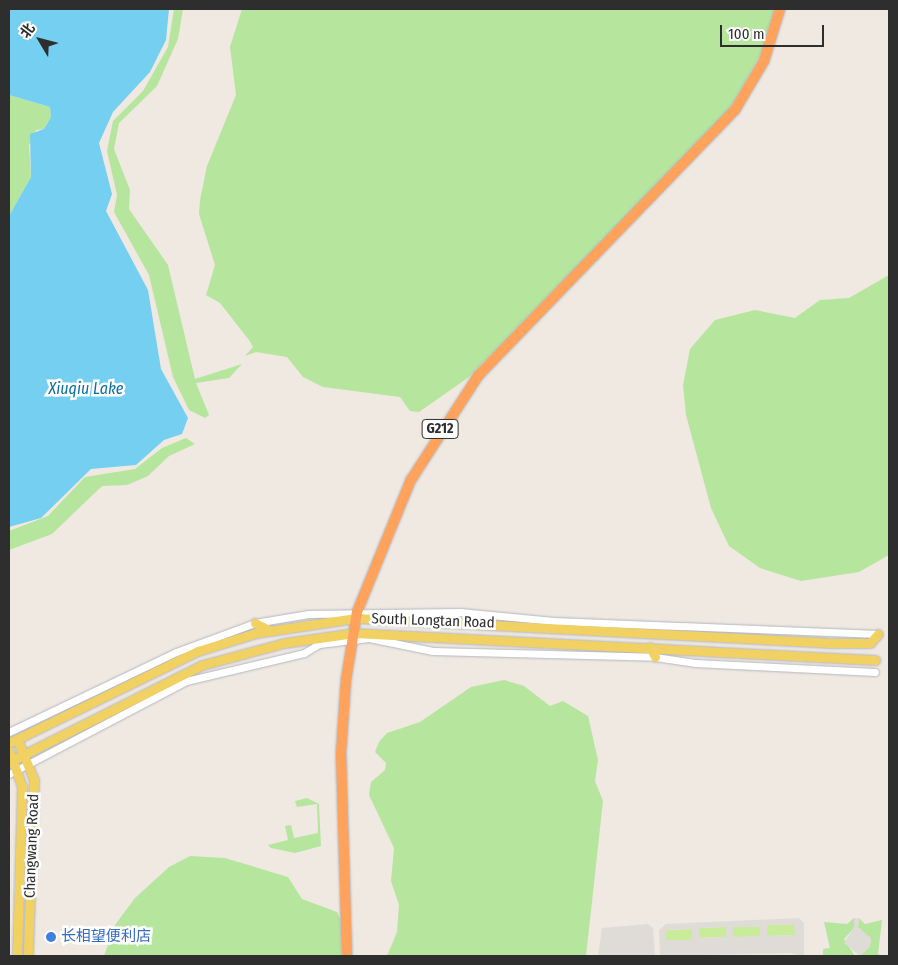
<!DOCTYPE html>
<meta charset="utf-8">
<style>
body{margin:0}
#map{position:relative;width:898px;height:965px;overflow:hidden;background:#efe9e1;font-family:"Fira Sans Condensed","Noto Sans SC",sans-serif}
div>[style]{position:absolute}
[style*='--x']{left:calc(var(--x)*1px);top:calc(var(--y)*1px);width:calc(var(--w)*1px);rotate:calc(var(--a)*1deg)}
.green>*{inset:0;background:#b6e59e}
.pitch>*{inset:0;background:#c9ec9a}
.plaza>*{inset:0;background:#dfdcd8}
.water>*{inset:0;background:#75cff0}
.roads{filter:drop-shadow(0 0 1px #b4b7c1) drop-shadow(0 0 1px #b4b7c1)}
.minor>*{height:7px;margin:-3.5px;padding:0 3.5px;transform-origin:3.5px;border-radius:3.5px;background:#fff}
.major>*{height:9px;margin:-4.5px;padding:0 4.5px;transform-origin:4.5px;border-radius:4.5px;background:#f2d163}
.highway>*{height:10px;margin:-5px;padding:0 5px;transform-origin:5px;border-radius:5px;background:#ffa35c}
.dots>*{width:14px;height:14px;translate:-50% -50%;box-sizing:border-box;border:2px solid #fff;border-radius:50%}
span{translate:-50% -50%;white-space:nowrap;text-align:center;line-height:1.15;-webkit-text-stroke:5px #fff;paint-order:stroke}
.shield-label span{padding:1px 4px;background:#fff;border:1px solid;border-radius:4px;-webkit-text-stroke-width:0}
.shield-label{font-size:14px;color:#2e2e2e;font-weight:700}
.street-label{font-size:15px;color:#2e2e2e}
.shop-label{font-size:15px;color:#366cbe}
.left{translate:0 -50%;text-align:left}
.water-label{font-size:16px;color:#0d6fa3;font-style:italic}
.frame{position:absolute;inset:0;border:10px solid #2e2e2e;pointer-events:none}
.north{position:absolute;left:15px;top:15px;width:50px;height:50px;-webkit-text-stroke:4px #fff;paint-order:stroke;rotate:307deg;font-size:14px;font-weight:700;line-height:20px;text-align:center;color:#2e2e2e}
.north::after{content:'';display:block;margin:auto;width:18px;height:22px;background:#2e2e2e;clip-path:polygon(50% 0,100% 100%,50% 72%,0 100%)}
.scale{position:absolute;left:720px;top:25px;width:104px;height:22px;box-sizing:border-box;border:2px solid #2e2e2e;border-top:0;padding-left:6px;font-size:15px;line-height:18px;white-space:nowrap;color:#2e2e2e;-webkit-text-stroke:4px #fff;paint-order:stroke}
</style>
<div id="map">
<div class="green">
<i style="clip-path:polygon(174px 9px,183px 9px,178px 39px,157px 86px,119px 123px,114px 149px,130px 190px,129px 209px,168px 265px,195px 379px,242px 364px,229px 378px,196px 383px,209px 415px,205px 418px,189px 410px,173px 377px,149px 275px,114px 212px,117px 195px,107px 151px,113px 121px,143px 91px,168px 47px)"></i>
<i style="clip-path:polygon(242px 9px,777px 9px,760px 56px,728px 112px,469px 377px,419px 412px,410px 411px,400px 397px,323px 387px,303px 377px,287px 357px,256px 352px,245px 356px,253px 347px,249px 340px,220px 303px,206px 295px,215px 265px,199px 214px,200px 200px,207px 166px,236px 95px,230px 47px)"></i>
<i style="clip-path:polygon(9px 95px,50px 107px,51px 117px,44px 129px,36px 130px,29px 145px,31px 177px,9px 216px)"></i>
<i style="clip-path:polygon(889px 275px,889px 555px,859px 572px,801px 581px,760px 568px,729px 546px,711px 508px,686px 415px,683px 385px,690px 349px,715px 320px,755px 310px,795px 318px,820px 300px,849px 298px)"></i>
<i style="clip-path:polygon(186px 438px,195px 444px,169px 456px,148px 476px,127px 485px,102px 486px,52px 534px,9px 550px,9px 531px,48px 516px,85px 477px,135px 469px,162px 448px)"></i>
<i style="clip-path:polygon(504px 680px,524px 686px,550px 706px,563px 701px,588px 716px,598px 760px,595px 781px,603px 801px,586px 956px,387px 956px,397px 932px,399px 905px,391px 881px,394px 848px,369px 795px,371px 782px,385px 770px,386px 763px,375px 752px,379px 742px,387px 733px,420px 722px,471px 687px)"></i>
<i style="clip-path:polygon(307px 798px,319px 804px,321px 846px,295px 853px,271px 848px,268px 845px,288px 840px,285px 826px,291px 825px,294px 838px,318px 833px,317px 804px,297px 807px,295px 801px)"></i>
<i style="clip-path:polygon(190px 856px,225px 858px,288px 877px,302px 899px,337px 912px,342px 923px,341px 956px,104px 956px,115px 925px,135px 898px,169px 867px)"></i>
<i style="clip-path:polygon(854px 918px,854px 928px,844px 939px,855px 956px,823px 956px,823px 949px,830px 948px,824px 922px,847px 924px)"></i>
<i style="clip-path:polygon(859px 918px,865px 924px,882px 920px,878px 954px,884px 956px,860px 956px,871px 942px,858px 927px)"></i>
</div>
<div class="pitch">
<i style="clip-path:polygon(767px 925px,795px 925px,795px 935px,767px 936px)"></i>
<i style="clip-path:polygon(726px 927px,726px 937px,699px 938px,698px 928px)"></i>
<i style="clip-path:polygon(733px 927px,760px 927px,760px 937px,733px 937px)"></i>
<i style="clip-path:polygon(692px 929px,692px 940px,666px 940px,665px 930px)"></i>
</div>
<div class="plaza">
<i style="clip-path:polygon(evenodd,799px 918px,804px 923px,804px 956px,790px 953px,660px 956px,659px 930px,666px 924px,799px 918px,767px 925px,794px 925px,795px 935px,767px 936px,767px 925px,799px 918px,726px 927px,726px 937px,699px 938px,699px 928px,726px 927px,799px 918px,733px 927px,760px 927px,760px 936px,733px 937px,733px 927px,799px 918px,692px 929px,692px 940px,666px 940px,666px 930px,692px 929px)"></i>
<i style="clip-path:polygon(854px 918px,859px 918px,858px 927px,871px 938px,870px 947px,860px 956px,844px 943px,854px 927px)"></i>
<i style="clip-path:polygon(648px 924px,653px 928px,655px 956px,598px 956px,602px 928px)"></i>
</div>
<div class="water">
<i style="clip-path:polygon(9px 9px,169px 9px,166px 40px,150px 72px,113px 112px,99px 143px,112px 194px,106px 211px,148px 290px,161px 369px,188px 418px,182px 434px,164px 440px,136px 465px,91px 469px,41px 518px,9px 527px,9px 216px,31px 177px,30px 134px,44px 129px,51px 117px,50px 107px,9px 95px)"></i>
</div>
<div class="roads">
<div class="minor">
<i style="--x:9;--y:732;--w:185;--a:-25.6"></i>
<i style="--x:176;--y:652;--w:84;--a:-20.2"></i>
<i style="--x:255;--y:623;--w:54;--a:-9.6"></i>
<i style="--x:308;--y:614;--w:152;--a:-0.8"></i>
<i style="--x:460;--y:612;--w:94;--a:5.5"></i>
<i style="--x:554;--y:621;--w:324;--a:2.3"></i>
<i style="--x:9;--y:774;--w:200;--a:-27.7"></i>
<i style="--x:186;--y:681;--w:121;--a:-13.3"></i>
<i style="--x:304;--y:653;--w:17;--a:-31"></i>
<i style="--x:319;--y:644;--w:50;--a:-6.8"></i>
<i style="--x:369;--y:638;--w:65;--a:11.5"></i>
<i style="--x:433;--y:651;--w:222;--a:1.5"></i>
<i style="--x:655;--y:657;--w:40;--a:8.5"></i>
<i style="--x:695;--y:663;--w:180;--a:2.9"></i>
</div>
<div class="major">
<i style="--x:255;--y:623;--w:16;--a:27"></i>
<i style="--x:650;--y:647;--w:11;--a:63"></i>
<i style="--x:17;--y:739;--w:44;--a:67.5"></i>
<i style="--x:34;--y:780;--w:176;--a:92"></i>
<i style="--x:9;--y:743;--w:210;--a:-26"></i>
<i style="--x:198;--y:651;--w:61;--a:-17.2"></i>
<i style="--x:256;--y:633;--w:101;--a:-8.5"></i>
<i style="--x:356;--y:618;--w:473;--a:3"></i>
<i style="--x:828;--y:643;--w:42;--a:0"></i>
<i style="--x:870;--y:643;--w:12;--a:-48"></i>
<i style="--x:9;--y:751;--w:37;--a:70"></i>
<i style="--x:22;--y:786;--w:170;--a:91.7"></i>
<i style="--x:9;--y:762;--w:216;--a:-26.7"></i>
<i style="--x:202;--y:665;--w:85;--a:-15"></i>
<i style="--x:284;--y:643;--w:71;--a:-8.1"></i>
<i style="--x:354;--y:633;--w:522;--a:2.97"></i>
</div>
<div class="highway">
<i style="--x:347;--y:956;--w:203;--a:-91.7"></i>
<i style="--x:341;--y:753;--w:73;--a:-86.1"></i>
<i style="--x:346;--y:680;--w:69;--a:-80.8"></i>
<i style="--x:357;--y:612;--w:143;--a:-67.8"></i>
<i style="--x:411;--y:480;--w:124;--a:-57.2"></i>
<i style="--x:478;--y:376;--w:370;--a:-46"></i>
<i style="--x:735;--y:110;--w:57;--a:-59.4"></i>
<i style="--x:764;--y:61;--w:54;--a:-72.9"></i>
</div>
</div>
<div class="dots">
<i style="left:51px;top:937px;background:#3f7fe0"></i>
</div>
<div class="shield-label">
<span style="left:440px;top:429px">G212</span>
</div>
<div class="street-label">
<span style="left:433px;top:621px;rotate:2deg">South Longtan Road</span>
<span style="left:32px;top:846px;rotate:-88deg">Changwang Road</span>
</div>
<div class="shop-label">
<span class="left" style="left:61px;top:937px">长相望便利店</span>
</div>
<div class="water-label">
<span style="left:86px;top:389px">Xiuqiu Lake</span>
</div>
<div class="frame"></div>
<div class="north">北</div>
<div class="scale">100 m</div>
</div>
